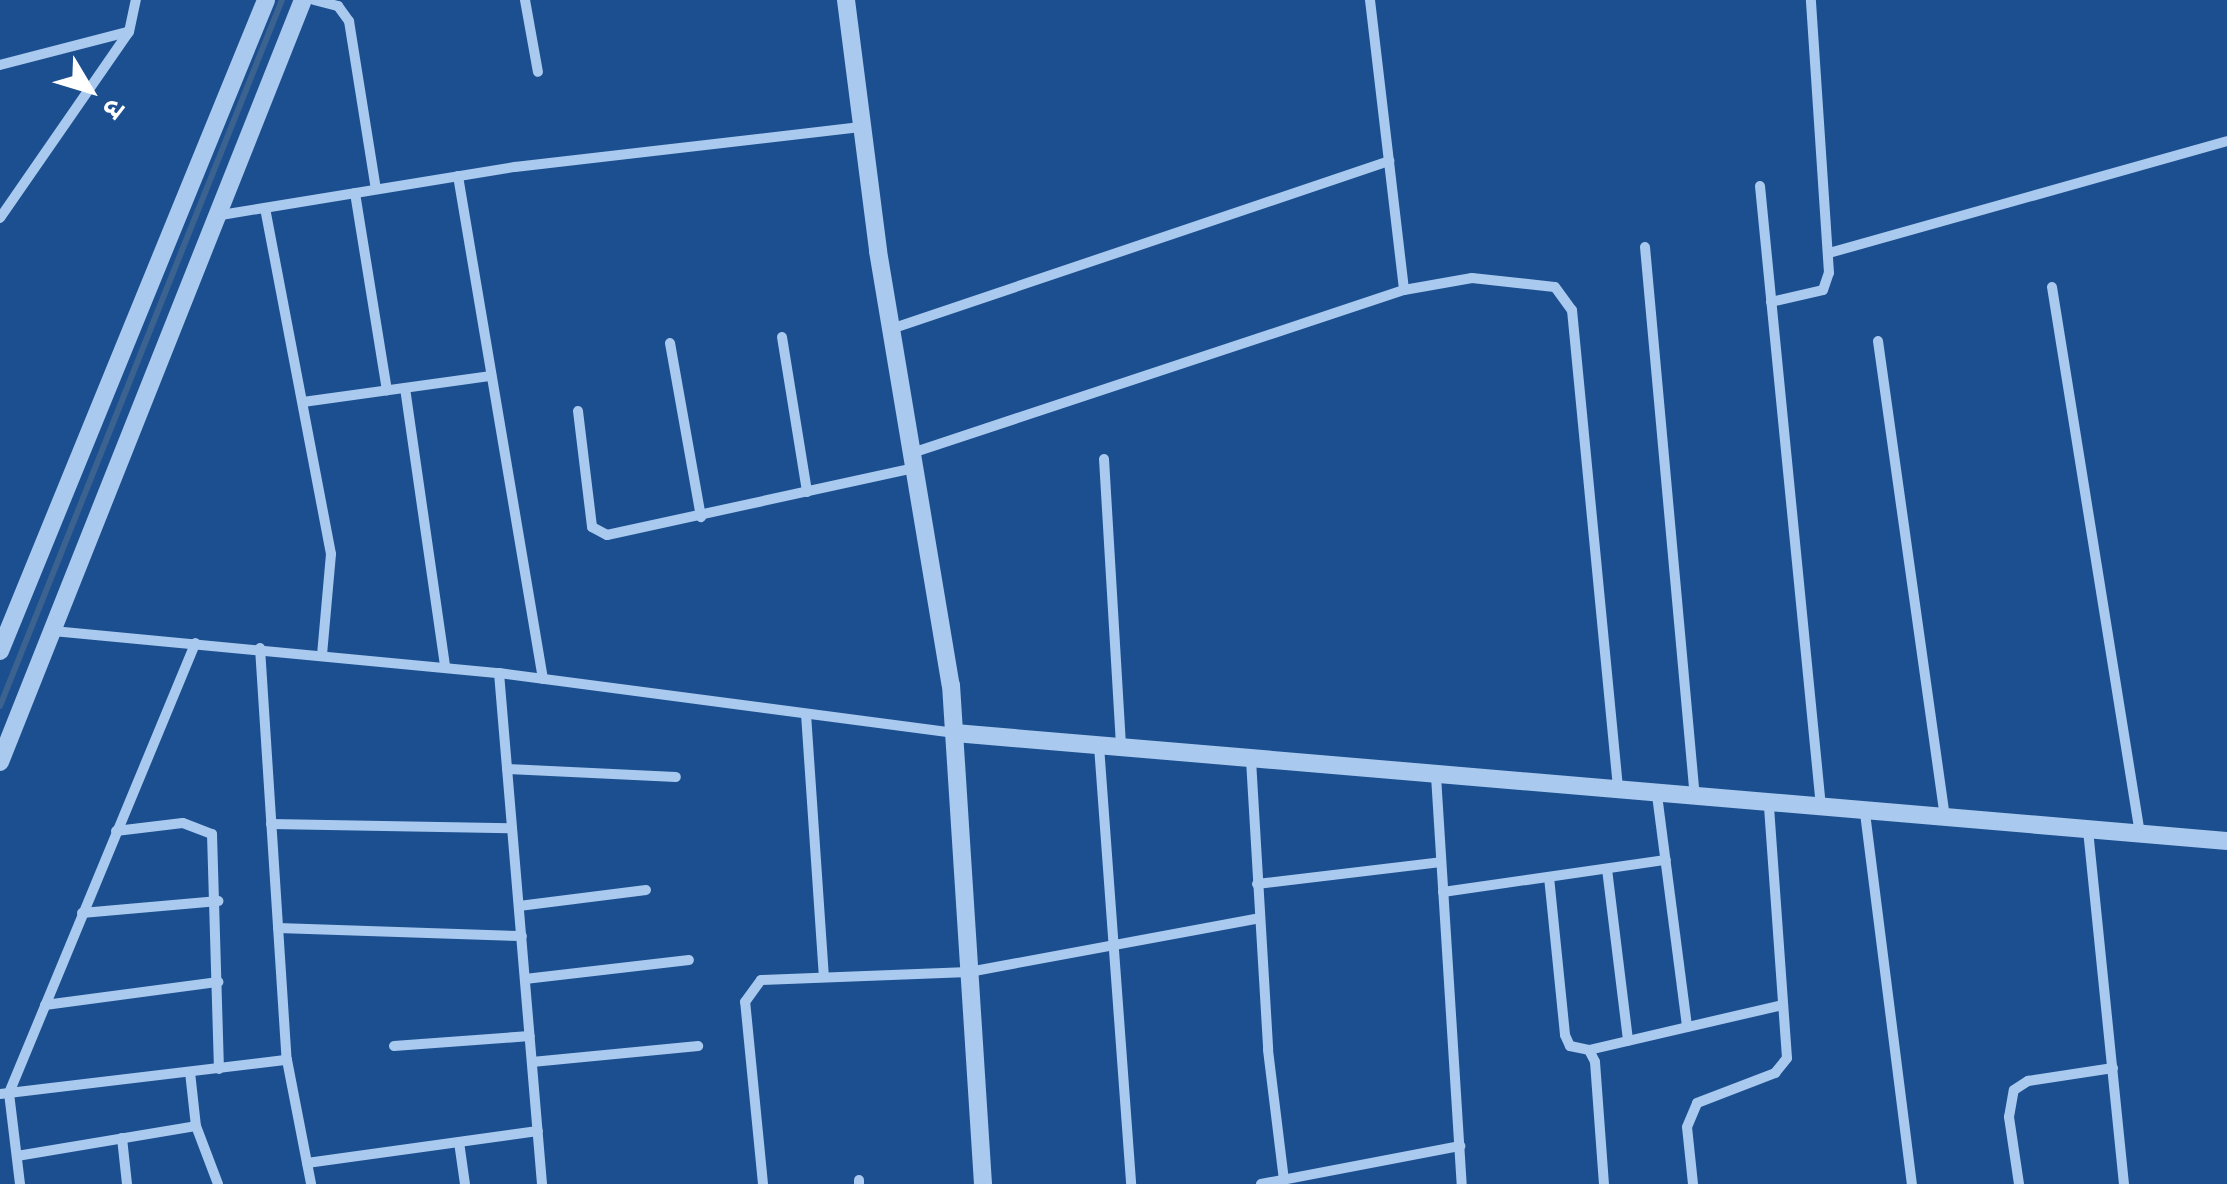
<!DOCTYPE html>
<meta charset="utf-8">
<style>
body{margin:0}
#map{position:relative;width:2227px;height:1184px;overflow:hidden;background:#1b4f8f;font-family:"Fira Sans","Noto Sans Devanagari",sans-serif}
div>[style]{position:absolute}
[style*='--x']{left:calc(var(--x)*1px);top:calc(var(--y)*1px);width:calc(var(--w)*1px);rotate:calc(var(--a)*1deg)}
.stream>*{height:6px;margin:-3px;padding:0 3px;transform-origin:3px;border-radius:3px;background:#3c6290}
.minor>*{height:10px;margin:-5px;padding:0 5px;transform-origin:5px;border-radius:5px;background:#a9c9ee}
.tertiary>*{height:18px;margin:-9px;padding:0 9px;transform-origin:9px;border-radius:9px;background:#a9c9ee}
span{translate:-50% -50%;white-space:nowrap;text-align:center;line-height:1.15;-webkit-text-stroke:8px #1b4f8f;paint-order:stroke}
.north{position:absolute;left:40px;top:40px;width:100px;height:100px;-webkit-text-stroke:8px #1b4f8f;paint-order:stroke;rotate:128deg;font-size:28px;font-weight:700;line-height:40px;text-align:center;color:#fff}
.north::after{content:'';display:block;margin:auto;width:35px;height:45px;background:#fff;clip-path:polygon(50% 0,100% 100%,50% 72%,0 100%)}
</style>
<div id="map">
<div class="stream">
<i style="--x:0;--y:706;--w:760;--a:-68.23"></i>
</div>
<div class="minor">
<i style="--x:314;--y:0;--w:25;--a:14"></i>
<i style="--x:338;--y:6;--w:19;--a:54"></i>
<i style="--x:349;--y:21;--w:170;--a:80.9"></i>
<i style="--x:525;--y:0;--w:73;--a:79.8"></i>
<i style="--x:1370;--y:0;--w:292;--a:83.3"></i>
<i style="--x:0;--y:65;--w:132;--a:-14.5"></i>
<i style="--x:458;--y:176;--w:510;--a:80.41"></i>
<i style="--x:1760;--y:186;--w:624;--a:84.39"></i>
<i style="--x:355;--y:193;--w:200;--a:80.8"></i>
<i style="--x:265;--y:208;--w:352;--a:79.2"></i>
<i style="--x:331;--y:554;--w:101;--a:95.1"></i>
<i style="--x:215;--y:216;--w:304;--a:-9.3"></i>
<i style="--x:515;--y:167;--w:350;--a:-6.6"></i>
<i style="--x:0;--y:218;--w:226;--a:-55.3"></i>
<i style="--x:129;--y:32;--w:33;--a:-78"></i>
<i style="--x:1645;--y:247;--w:554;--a:84.82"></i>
<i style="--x:1829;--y:253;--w:413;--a:-15.7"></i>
<i style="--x:2052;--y:287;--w:554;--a:80.86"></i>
<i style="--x:1771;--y:302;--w:53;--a:-13"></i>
<i style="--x:1823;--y:290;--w:18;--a:-71"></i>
<i style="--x:1829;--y:273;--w:274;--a:-93.8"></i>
<i style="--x:891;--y:329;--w:526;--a:-18.64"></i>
<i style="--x:782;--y:337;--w:157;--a:80.8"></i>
<i style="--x:1878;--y:341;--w:483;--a:82"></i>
<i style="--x:670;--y:343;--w:177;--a:79.9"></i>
<i style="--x:405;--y:388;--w:282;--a:81.8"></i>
<i style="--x:303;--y:402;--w:190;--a:-7.9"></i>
<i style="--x:578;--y:411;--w:117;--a:83.1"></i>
<i style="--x:592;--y:527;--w:17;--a:28"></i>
<i style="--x:607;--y:535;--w:315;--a:-12.3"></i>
<i style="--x:912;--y:453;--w:518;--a:-18.33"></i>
<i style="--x:1404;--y:290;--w:69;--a:-10"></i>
<i style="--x:1472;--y:278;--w:83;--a:6.2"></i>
<i style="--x:1555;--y:287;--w:29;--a:54"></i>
<i style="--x:1572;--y:310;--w:482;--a:84.5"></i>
<i style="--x:1104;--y:459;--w:289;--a:86.6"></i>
<i style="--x:53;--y:631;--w:448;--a:5.4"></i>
<i style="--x:499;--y:673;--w:460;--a:7.5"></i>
<i style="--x:260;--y:648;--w:413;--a:86.3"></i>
<i style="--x:287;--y:1060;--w:126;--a:79"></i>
<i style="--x:499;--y:673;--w:513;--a:85.19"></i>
<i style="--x:806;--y:714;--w:262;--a:86.1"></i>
<i style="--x:1099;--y:746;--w:439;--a:85.8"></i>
<i style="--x:1251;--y:760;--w:290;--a:86.6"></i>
<i style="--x:1268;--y:1050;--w:131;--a:83"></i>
<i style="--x:507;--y:769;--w:169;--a:2.7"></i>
<i style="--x:1436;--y:776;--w:409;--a:86.4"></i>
<i style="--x:1657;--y:795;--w:234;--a:82.6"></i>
<i style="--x:1865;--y:813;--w:374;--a:82.8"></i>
<i style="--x:271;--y:824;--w:241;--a:1"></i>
<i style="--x:2088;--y:830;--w:356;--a:84.2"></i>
<i style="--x:116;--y:831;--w:67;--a:-6.8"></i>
<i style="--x:183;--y:823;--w:31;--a:21"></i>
<i style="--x:212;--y:834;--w:235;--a:88.3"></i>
<i style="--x:1607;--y:869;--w:173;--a:83"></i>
<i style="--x:1549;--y:877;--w:159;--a:84.2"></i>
<i style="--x:1565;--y:1035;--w:12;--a:66"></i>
<i style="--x:1570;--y:1046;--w:19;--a:12"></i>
<i style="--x:1589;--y:1050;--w:13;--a:63"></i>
<i style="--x:1595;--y:1062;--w:122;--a:85.8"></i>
<i style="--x:1257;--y:884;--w:185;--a:-6.8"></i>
<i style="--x:1443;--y:892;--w:225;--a:-8.2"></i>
<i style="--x:519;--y:906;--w:128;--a:-7.2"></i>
<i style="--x:82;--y:913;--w:137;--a:-5"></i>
<i style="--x:278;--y:928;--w:244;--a:1.9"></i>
<i style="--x:525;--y:979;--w:165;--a:-6.6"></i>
<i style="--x:45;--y:1005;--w:175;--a:-7.6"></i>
<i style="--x:394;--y:1046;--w:136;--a:-4.2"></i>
<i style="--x:1589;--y:1050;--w:199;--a:-13.1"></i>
<i style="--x:532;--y:1062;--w:167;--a:-5.5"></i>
<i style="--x:190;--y:1072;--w:54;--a:83.7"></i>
<i style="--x:196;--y:1126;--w:62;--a:69.2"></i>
<i style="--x:0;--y:1094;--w:289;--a:-6.8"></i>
<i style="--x:122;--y:1138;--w:46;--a:83.8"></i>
<i style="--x:459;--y:1142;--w:42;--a:81.9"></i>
<i style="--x:17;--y:1156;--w:181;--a:-9.5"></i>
<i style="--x:307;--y:1163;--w:233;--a:-7.9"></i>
<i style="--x:859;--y:1180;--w:4;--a:90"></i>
<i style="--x:20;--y:1184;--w:92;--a:-96.9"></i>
<i style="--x:9;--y:1093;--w:487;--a:-67.5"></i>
<i style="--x:763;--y:1184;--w:183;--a:-95.6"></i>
<i style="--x:745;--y:1002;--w:27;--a:-54"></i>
<i style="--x:761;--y:980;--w:208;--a:-2.2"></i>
<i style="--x:969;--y:972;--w:295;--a:-10.5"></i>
<i style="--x:1261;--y:1184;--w:203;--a:-10.8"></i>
<i style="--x:1693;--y:1184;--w:57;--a:-96"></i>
<i style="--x:1687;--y:1127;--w:26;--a:-67"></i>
<i style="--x:1697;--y:1103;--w:84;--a:-21"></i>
<i style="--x:1775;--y:1073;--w:19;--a:-51"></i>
<i style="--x:1787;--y:1058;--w:254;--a:-94.1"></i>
<i style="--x:2019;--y:1184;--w:68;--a:-98.5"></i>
<i style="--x:2009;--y:1117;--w:27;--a:-80"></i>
<i style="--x:2014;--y:1090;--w:17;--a:-33"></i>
<i style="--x:2028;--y:1081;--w:86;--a:-8.7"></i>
</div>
<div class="tertiary">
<i style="--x:846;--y:0;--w:253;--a:82.7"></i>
<i style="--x:878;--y:251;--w:440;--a:80.5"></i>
<i style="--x:951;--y:685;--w:500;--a:86.33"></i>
<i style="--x:0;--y:651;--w:703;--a:-67.77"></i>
<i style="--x:955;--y:733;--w:1277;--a:4.85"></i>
<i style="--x:0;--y:762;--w:820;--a:-68.32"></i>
</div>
<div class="north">उ</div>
</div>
